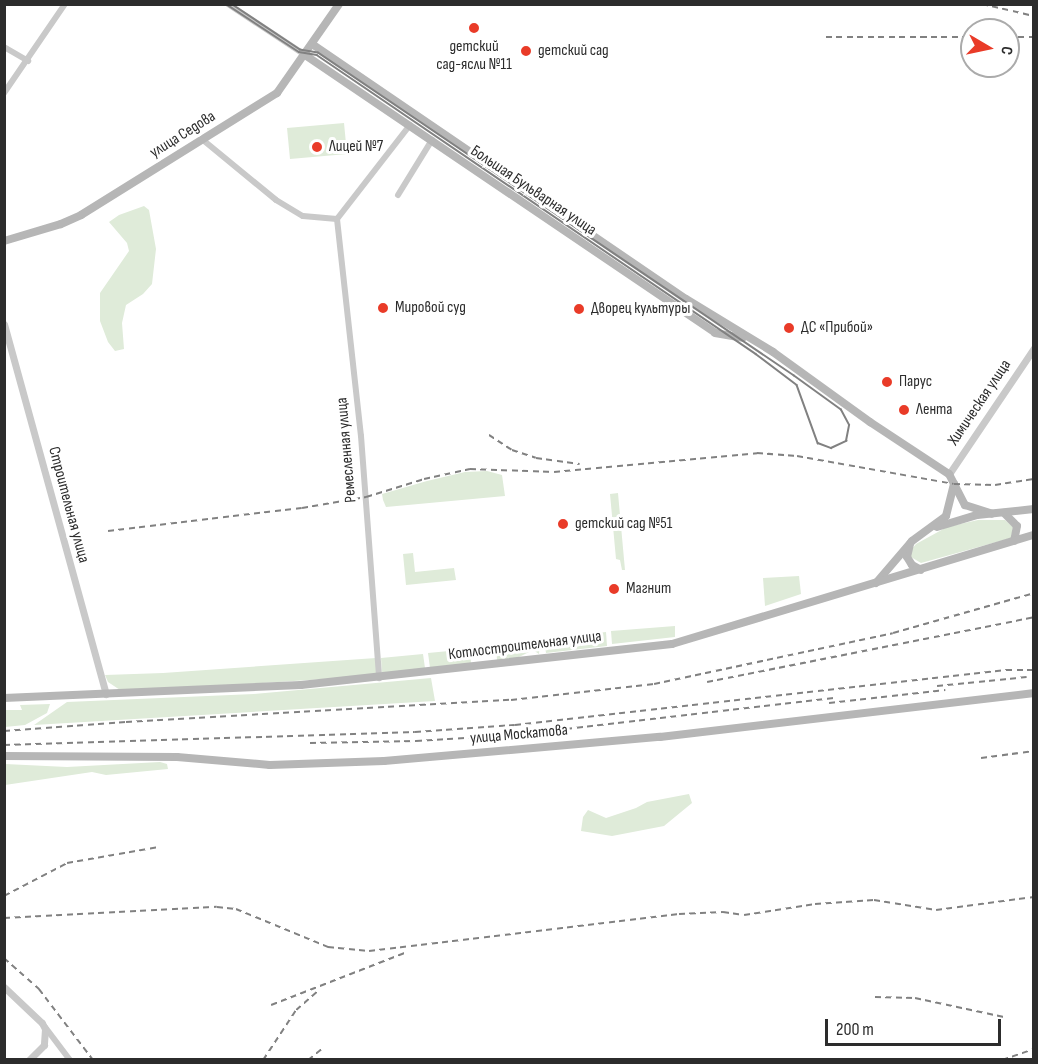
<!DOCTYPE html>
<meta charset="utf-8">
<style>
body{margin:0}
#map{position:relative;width:1038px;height:1064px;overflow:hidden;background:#fff;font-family:"Sofia Sans Condensed",sans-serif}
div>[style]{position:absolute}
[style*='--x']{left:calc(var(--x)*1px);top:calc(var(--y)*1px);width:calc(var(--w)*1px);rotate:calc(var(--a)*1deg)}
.green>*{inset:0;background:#dfebd9}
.minor>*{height:6px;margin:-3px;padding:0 3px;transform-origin:3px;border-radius:3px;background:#c9c9c9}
.tertiary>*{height:7px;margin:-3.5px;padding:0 3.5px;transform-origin:3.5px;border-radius:3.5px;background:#c9c9c9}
.secondary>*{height:8px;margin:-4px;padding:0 4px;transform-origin:4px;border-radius:4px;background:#b6b6b6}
.tram>*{height:1.5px;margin:-0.75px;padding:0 0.75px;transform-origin:0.75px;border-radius:0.75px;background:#818181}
.rail>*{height:1.5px;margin-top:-0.75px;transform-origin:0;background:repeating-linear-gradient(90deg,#818181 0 6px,transparent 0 10.5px)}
.dots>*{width:16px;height:16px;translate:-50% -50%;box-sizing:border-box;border:3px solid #fff;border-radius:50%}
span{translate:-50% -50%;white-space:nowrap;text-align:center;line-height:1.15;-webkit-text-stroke:6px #fff;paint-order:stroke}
.poi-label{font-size:16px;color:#2c2c2c}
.left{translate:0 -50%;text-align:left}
.street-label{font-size:16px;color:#2c2c2c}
.frame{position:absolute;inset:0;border:6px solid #2c2c2c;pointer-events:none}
.north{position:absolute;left:960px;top:18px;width:60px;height:60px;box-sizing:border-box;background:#fff;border:2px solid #ababab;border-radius:50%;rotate:99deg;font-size:16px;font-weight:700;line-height:24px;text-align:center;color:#2c2c2c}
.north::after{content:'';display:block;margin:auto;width:21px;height:27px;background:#e93b28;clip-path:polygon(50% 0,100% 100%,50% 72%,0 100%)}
.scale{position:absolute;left:825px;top:1019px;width:176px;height:27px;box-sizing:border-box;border:3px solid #2c2c2c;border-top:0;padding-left:8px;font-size:18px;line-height:21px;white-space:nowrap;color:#2c2c2c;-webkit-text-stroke:4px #fff;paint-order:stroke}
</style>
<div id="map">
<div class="green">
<i style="clip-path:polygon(344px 123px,347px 154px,290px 159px,287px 128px)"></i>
<i style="clip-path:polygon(144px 206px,149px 210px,156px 249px,152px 284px,143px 294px,126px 305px,122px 323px,124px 349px,115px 351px,108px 342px,100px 321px,100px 293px,129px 251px,127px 243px,109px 222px,119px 215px)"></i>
<i style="clip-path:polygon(487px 471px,502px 475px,505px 496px,386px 507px,383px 500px,382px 494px,427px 481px,465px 472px)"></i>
<i style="clip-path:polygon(618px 493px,625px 570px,622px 570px,620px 560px,616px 559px,610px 494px)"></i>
<i style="clip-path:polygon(978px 520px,1005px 520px,1013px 527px,1011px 538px,921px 563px,911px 557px,911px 550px,916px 544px,947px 527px)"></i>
<i style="clip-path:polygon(413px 553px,415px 572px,454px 568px,456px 580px,406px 585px,403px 554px)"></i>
<i style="clip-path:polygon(799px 576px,801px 594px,765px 606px,763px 578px)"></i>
<i style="clip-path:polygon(675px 626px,675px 637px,612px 644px,611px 631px)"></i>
<i style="clip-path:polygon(606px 632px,607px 646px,546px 653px,544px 639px)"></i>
<i style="clip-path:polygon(540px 640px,539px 654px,533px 650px,517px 658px,497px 660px,496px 645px)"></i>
<i style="clip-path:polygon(470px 649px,471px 664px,430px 668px,428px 653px)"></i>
<i style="clip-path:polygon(423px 654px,425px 668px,382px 674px,381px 658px)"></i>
<i style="clip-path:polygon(376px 658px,378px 675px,372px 676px,168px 689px,120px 690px,108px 682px,105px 675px,163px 673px)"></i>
<i style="clip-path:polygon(431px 678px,435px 701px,34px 725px,67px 702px,254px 694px)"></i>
<i style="clip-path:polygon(50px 704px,47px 713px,25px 725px,5px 727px,5px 710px,22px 710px,20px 705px)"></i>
<i style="clip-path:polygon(160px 762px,167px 764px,168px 769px,106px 775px,92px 772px,5px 785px,5px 764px,67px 767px)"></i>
<i style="clip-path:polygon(689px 794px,692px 803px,664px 826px,612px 836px,581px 831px,583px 817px,588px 810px,606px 818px,636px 808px,647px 802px)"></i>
</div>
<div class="minor">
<i style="--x:228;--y:4;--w:92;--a:33.5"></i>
<i style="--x:4;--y:47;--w:28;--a:30"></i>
<i style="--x:4;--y:93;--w:108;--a:-55.6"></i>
<i style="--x:203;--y:140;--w:94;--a:39.4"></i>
<i style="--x:276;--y:200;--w:31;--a:31"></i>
<i style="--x:303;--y:216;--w:34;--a:5"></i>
<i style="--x:337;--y:219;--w:119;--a:-52.2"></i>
<i style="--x:398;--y:195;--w:65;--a:-58.3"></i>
<i style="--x:337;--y:219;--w:218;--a:83.7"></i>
<i style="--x:361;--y:436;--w:243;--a:85.7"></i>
<i style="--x:45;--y:1027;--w:41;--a:52.9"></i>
</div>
<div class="tertiary">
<i style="--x:4;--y:324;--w:384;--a:74.6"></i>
<i style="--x:949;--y:474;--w:152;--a:-56"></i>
<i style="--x:4;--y:987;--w:52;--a:43.5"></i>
<i style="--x:42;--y:1023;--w:7;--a:63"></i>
<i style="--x:45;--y:1029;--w:16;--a:94"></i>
<i style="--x:44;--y:1045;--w:21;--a:135"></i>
</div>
<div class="secondary">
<i style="--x:312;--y:44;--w:453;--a:34.3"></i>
<i style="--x:686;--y:299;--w:102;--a:31.3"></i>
<i style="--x:773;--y:352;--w:120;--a:35.8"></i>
<i style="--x:870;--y:422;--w:95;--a:33.4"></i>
<i style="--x:949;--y:474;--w:35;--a:63"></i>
<i style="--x:965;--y:505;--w:28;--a:18"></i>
<i style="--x:305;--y:55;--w:495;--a:34.1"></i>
<i style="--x:715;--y:333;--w:28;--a:10"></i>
<i style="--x:4;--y:241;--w:59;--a:-16.6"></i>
<i style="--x:61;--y:224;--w:22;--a:-24"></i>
<i style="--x:81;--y:215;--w:231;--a:-31.9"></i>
<i style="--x:277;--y:93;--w:108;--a:-55.1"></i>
<i style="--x:1004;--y:513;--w:18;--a:45"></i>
<i style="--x:1017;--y:526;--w:15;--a:101"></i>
<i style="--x:937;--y:527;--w:42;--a:-16.7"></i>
<i style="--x:977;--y:515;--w:57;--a:-6"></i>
<i style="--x:910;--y:544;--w:13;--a:103"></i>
<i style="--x:907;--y:557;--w:9;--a:58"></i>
<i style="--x:912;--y:565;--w:10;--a:29"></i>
<i style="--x:876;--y:583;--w:55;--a:-49.4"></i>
<i style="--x:912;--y:541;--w:42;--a:-36.3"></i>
<i style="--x:946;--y:516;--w:33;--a:-76"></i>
<i style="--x:4;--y:698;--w:297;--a:-2.5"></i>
<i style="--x:301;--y:685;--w:373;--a:-6.3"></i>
<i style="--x:672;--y:644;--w:378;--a:-16.8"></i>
<i style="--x:4;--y:756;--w:173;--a:0.3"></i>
<i style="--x:177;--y:757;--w:93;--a:4.9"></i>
<i style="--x:270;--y:765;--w:114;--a:-2"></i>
<i style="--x:384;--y:761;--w:277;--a:-5"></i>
<i style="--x:660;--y:737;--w:377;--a:-6.7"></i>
</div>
<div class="tram">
<i style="--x:226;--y:4;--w:87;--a:33.3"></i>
<i style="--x:299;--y:52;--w:18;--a:9"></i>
<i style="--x:317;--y:55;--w:531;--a:34.26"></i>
<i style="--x:756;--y:354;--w:51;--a:37.1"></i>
<i style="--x:797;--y:385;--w:62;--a:70.1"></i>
<i style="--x:818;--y:443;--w:14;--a:21"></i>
<i style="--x:831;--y:448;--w:17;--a:-25"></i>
<i style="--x:846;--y:441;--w:16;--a:-79"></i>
<i style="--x:849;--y:425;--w:17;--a:-118"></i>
<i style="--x:841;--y:410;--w:58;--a:-144.1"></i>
<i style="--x:794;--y:376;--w:575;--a:-145.84"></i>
<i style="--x:318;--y:53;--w:18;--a:-171"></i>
<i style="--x:300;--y:50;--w:83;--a:-146.3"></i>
</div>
<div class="rail">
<i style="--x:982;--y:4;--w:53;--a:13"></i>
<i style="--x:826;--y:37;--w:146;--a:0"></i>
<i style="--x:1008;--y:37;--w:26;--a:0"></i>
<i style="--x:489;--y:435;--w:27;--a:33"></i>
<i style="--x:512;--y:450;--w:25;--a:18"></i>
<i style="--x:536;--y:458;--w:44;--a:7.8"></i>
<i style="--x:108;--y:531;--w:195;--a:-6.8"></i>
<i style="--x:302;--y:508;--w:65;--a:-9.8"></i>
<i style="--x:366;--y:497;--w:61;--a:-17.2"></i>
<i style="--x:424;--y:479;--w:47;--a:-12.3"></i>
<i style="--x:470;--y:469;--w:84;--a:2"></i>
<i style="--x:554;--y:472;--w:204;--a:-5.3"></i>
<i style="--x:757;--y:453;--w:40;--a:4.3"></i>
<i style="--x:797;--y:456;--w:159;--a:10.1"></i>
<i style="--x:954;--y:484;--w:41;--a:1.4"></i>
<i style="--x:995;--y:485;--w:39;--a:-9"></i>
<i style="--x:707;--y:682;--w:333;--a:-11.2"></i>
<i style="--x:937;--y:686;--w:90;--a:-5.7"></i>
<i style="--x:829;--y:703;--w:117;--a:-6.4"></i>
<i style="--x:4;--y:731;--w:122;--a:-4.2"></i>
<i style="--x:126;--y:722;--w:386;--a:-3.3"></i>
<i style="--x:511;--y:700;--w:144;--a:-6.4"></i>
<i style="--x:654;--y:684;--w:244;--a:-12"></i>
<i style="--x:893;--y:633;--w:147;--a:-15.8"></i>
<i style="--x:310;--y:743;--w:106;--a:-1.1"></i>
<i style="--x:416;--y:741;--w:98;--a:-3.5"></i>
<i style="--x:514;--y:735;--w:324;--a:-6.6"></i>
<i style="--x:4;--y:745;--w:411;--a:-1.8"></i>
<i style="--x:415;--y:732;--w:100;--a:-4"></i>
<i style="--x:515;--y:725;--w:494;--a:-6.4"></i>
<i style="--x:1006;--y:670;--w:28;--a:0"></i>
<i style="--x:981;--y:758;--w:53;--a:-7.5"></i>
<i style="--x:4;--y:896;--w:71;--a:-27.6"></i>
<i style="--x:67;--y:863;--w:93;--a:-9.9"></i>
<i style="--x:4;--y:918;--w:213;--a:-3"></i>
<i style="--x:217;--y:907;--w:19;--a:6"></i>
<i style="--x:236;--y:909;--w:100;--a:22.4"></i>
<i style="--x:328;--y:947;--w:41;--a:5.6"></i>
<i style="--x:369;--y:951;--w:312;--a:-6.8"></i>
<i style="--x:679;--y:914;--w:44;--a:-2.6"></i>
<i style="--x:723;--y:912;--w:21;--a:8"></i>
<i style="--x:744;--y:915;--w:72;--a:-8.8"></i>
<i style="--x:815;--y:904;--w:59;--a:-3.9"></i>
<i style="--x:874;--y:900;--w:63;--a:9.2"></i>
<i style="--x:936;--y:910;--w:99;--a:-7.6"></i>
<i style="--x:4;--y:958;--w:47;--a:41.5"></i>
<i style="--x:39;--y:989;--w:89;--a:52.7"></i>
<i style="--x:875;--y:997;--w:40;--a:1.4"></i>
<i style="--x:915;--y:998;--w:91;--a:12.1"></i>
<i style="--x:271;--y:1005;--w:146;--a:-21.3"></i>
<i style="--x:1032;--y:1022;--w:2;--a:0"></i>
<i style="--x:263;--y:1060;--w:60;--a:-56.6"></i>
<i style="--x:296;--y:1010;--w:28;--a:-41"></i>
<i style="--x:308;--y:1060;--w:19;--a:-39"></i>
<i style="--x:1002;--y:1060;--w:34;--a:-19"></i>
</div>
<div class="dots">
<i style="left:474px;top:28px;background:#e93b28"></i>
<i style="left:526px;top:51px;background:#e93b28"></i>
<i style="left:317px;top:147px;background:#e93b28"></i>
<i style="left:383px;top:308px;background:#e93b28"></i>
<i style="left:579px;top:309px;background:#e93b28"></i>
<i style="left:789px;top:328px;background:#e93b28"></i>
<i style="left:887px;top:382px;background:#e93b28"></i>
<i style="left:904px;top:410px;background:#e93b28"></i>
<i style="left:563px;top:524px;background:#e93b28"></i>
<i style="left:614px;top:589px;background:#e93b28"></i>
</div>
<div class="poi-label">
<span style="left:474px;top:56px">детский<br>сад-ясли №11</span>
<span class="left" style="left:538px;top:51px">детский сад</span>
<span class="left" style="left:329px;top:147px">Лицей №7</span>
<span class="left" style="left:395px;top:308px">Мировой суд</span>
<span class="left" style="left:591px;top:309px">Дворец культуры</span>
<span class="left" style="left:801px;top:328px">ДC «Прибой»</span>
<span class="left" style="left:899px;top:382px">Парус</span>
<span class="left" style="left:916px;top:410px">Лента</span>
<span class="left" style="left:575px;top:524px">детский сад №51</span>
<span class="left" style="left:626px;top:589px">Магнит</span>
</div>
<div class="street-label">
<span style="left:183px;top:135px;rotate:-32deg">улица Седова</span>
<span style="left:533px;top:191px;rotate:34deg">Большая Бульварная улица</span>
<span style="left:980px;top:403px;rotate:-56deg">Химическая улица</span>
<span style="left:347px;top:450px;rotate:-95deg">Ремесленная улица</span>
<span style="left:68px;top:505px;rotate:75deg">Строительная улица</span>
<span style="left:525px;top:646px;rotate:-7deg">Котлостроительная улица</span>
<span style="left:519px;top:735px;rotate:-5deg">улица Москатова</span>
</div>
<div class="frame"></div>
<div class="north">С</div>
<div class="scale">200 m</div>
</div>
